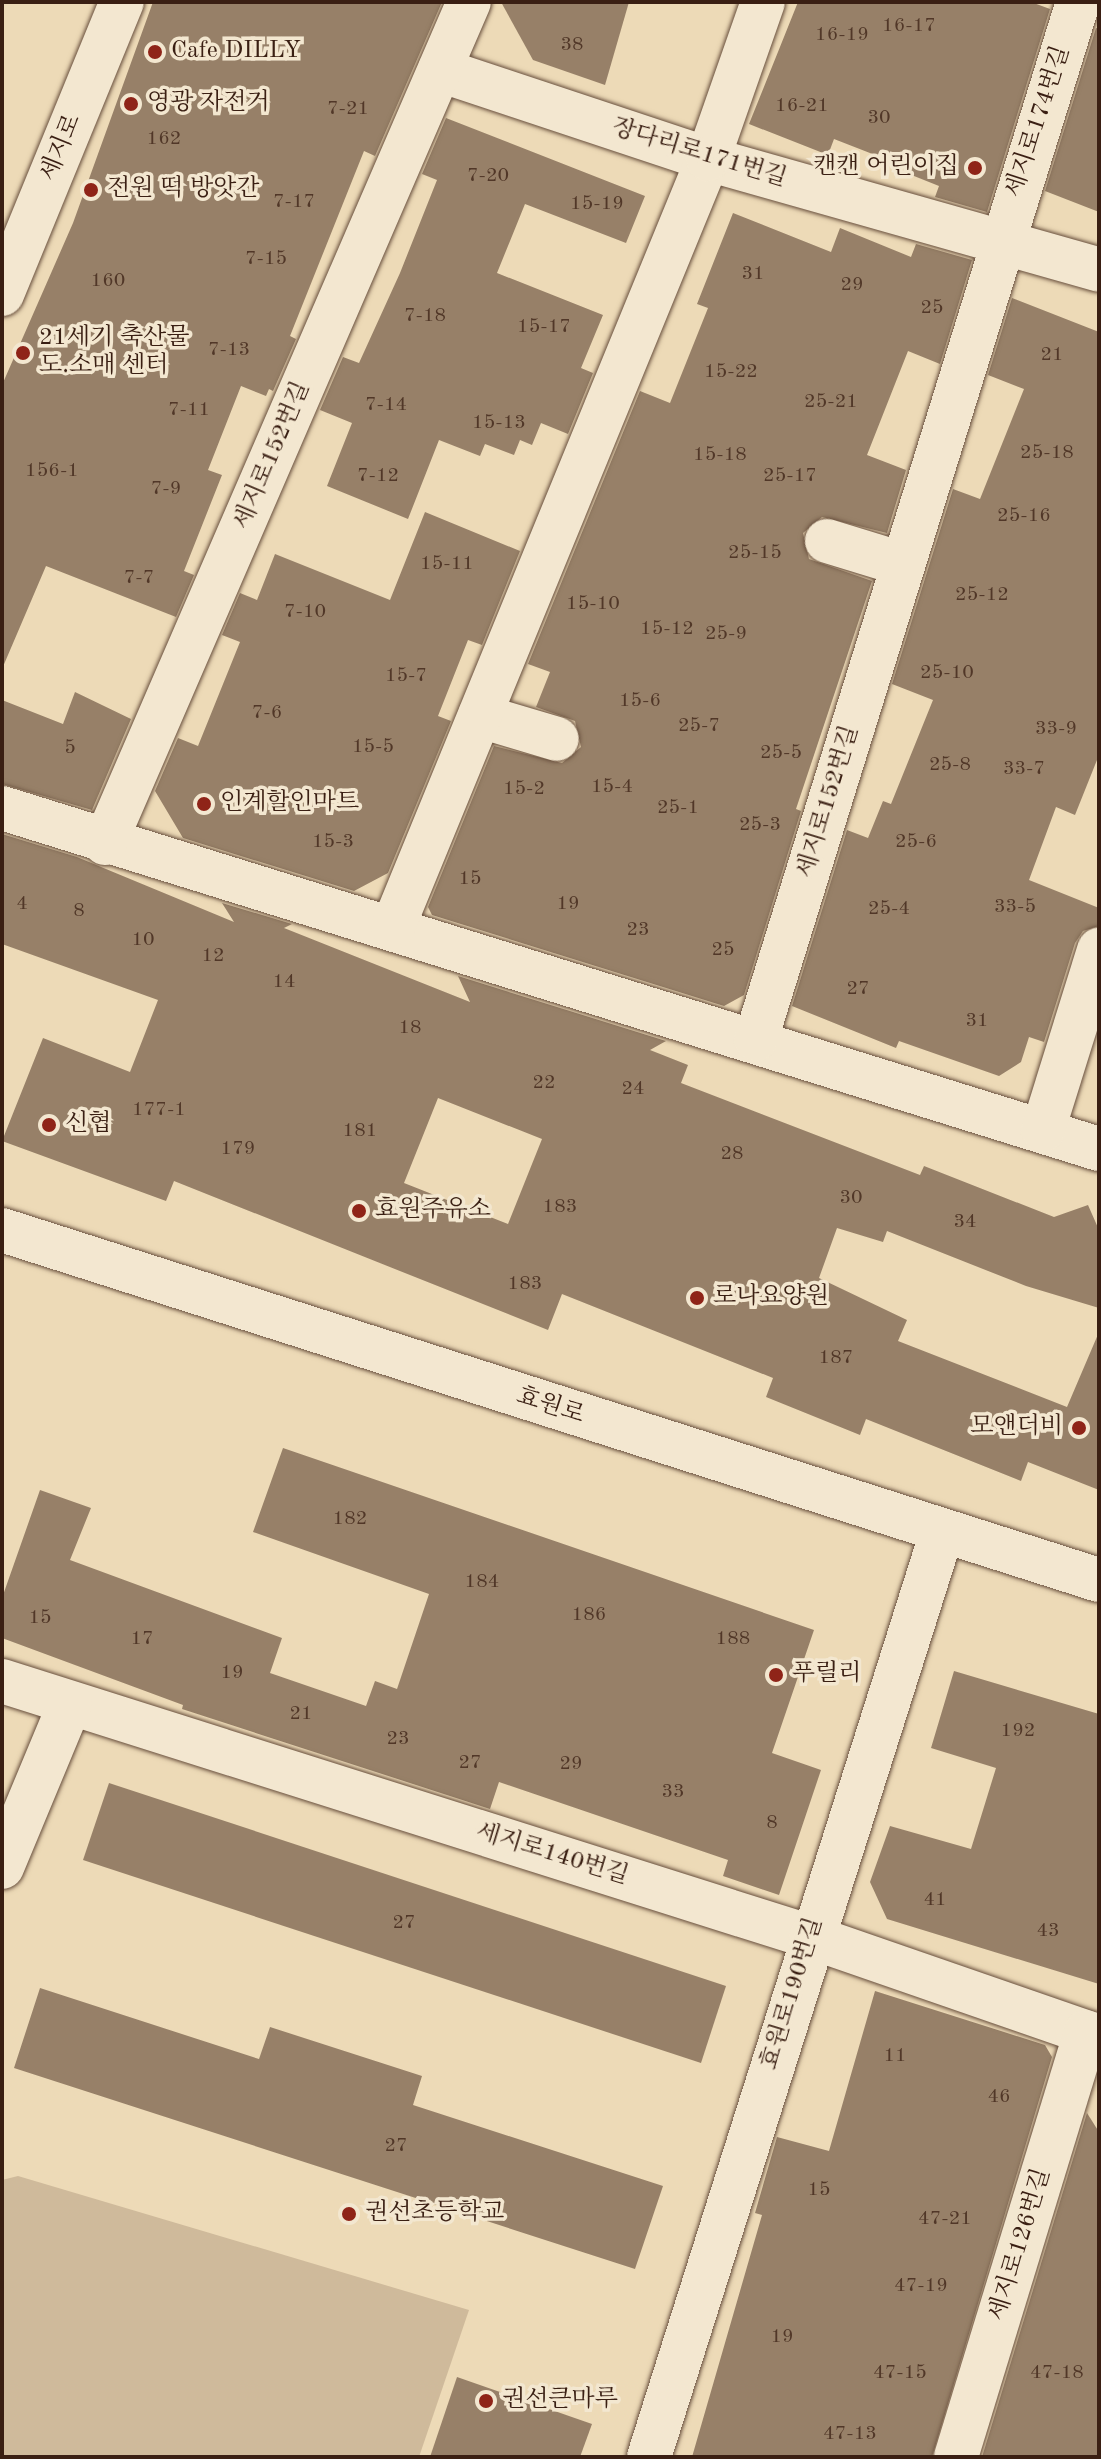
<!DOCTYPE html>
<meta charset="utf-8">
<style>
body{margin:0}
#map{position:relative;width:1101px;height:2459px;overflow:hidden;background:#eddab7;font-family:"Old Standard TT","Noto Serif KR",serif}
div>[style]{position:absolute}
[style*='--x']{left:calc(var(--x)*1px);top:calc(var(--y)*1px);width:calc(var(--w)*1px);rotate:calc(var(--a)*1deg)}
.green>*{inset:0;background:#cfba9b}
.building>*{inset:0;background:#978068}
.roads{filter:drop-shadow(0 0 2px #674e3c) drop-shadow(0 0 2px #674e3c)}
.minor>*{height:44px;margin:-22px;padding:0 22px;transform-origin:22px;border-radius:22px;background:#f3e7d0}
.tertiary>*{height:44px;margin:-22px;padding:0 22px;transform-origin:22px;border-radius:22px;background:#f3e7d0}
.dots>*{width:22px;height:22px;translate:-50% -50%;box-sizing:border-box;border:4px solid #f3e7d0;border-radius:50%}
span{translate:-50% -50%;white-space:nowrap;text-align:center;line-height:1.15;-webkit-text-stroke:7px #f3e7d0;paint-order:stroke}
.number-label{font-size:20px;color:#513728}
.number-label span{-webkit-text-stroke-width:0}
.poi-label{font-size:24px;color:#3a1f13}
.left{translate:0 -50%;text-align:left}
.right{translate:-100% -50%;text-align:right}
.street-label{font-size:24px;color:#3a1f13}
.frame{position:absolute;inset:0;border:4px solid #3a1f13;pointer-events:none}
</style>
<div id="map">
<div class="green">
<i style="clip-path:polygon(18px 2176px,469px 2310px,419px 2457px,2px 2457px,2px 2180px)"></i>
</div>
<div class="building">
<i style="clip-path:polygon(153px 2px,442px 2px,375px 156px,364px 151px,290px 336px,296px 339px,273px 391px,269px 389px,266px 396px,241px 386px,208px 470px,222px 475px,184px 571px,194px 575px,176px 617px,46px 566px,2px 669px,2px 385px,73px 223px)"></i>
<i style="clip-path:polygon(501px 2px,629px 2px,605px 85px,533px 60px)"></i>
<i style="clip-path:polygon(798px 2px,1031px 2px,1050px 9px,987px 212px,935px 197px,939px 186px,909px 174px,911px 169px,834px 139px,828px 155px,749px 124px)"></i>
<i style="clip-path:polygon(1096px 28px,1099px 29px,1099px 212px,1045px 191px)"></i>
<i style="clip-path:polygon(446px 118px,645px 196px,626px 243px,525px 204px,497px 273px,603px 315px,581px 368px,593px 373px,568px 434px,541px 423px,532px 445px,520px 440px,514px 455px,485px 444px,480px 456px,439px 440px,408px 519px,327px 486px,352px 423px,320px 410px,343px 357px,359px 363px,400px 273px,437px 180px,422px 174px)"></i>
<i style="clip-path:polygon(733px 213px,831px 252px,840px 228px,911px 257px,916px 244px,972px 260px,940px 364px,908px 351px,867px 455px,906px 470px,887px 533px,822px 517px,803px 533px,809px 559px,872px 581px,796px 809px,801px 811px,744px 995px,724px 1006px,432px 915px,428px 907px,494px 746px,562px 763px,581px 747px,575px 721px,536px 707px,550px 672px,528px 664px,640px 391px,670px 403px,708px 308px,697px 304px)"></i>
<i style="clip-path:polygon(1012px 298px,1099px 332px,1099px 755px,1075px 815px,1056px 807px,1029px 880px,1099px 908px,1099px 926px,1083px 931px,1075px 943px,1044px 1042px,1029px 1037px,1021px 1062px,999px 1076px,899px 1041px,896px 1048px,792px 1006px,847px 830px,868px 838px,883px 801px,891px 804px,933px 700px,892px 684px,953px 489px,980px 499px,1024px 389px,988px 375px)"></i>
<i style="clip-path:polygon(425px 512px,520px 551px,482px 645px,468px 640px,438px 716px,451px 721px,388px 873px,354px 891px,183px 838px,155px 791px,178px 738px,198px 746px,240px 642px,222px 635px,240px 593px,257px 600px,275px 554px,390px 600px)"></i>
<i style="clip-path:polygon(75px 692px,131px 719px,92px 810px,2px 784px,2px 700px,63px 724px)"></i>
<i style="clip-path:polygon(evenodd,2px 834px,77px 857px,234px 922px,222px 903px,292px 924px,284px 928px,470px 1002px,458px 976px,666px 1041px,650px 1050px,688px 1065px,681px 1083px,920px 1175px,924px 1166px,1054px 1217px,1088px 1205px,1099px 1230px,1099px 1308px,1026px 1286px,887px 1231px,883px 1242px,837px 1228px,819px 1278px,907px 1320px,898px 1341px,1067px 1407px,1099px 1332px,1099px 1490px,1028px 1462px,1021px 1481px,866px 1419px,860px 1435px,766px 1397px,773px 1378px,562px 1294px,548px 1330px,174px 1181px,166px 1201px,2px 1141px,43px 1038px,130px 1072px,158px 1000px,2px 944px,2px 834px,438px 1098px,542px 1139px,508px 1224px,404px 1183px,438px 1098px)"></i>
<i style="clip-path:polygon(283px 1448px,814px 1630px,772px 1753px,821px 1770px,779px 1895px,723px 1876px,728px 1860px,499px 1782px,490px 1809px,182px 1709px,183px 1705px,2px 1638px,2px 1598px,40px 1490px,91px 1508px,70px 1560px,282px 1638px,270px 1673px,366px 1706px,375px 1681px,397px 1689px,429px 1594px,253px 1532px)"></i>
<i style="clip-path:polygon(954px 1671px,1099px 1714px,1099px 1984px,887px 1919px,870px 1882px,890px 1826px,971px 1849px,996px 1768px,931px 1748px)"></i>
<i style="clip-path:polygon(109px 1783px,726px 1986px,701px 2063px,83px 1860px)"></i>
<i style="clip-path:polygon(40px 1988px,259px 2059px,270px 2027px,422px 2076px,413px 2105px,663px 2186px,635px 2269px,14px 2068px)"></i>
<i style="clip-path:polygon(875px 1991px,1045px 2045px,1052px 2057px,932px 2457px,692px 2457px,762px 2215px,755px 2213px,777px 2137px,829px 2151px)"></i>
<i style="clip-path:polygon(1087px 2113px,1099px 2132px,1099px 2457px,982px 2457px)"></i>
<i style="clip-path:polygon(457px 2377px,592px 2424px,580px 2457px,430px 2457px)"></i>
</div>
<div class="roads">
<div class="minor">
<i style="--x:440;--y:70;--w:282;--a:18.4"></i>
<i style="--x:708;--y:159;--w:406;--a:15.8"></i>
<i style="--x:827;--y:541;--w:78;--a:17"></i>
<i style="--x:480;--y:716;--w:80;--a:16.6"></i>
<i style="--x:2;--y:808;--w:1149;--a:17.27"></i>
<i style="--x:105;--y:843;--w:916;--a:-66.6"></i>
<i style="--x:393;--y:927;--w:830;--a:-67.7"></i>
<i style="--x:708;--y:159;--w:166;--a:-70.7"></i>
<i style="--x:756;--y:1039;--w:1086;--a:-72.75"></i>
<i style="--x:1043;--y:1130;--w:189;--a:-72.7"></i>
<i style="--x:2;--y:1681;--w:849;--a:17.56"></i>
<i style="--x:811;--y:1937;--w:305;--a:19.1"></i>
<i style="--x:2;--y:1867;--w:177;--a:-67.4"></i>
<i style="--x:649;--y:2457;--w:970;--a:-72.42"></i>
<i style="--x:956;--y:2457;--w:444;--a:-73"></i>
</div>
<div class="tertiary">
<i style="--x:2;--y:294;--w:316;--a:-67.7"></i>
<i style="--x:2;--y:1230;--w:1151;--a:17.7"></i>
</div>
</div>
<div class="dots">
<i style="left:155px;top:52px;background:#8f2418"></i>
<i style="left:131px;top:104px;background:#8f2418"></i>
<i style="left:975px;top:168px;background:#8f2418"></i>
<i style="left:91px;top:190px;background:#8f2418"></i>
<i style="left:23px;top:353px;background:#8f2418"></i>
<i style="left:204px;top:804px;background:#8f2418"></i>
<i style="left:49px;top:1125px;background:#8f2418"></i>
<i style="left:359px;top:1211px;background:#8f2418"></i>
<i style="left:697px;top:1298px;background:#8f2418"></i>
<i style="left:1079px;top:1428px;background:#8f2418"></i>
<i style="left:776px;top:1675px;background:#8f2418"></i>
<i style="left:349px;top:2214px;background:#8f2418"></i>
<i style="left:486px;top:2401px;background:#8f2418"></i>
</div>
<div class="number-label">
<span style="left:909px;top:26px">16-17</span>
<span style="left:842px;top:35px">16-19</span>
<span style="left:572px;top:45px">38</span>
<span style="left:802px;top:106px">16-21</span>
<span style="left:348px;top:109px">7-21</span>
<span style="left:879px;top:118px">30</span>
<span style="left:164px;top:139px">162</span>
<span style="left:488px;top:176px">7-20</span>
<span style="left:294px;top:202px">7-17</span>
<span style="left:597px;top:204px">15-19</span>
<span style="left:266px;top:259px">7-15</span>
<span style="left:753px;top:274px">31</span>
<span style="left:108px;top:281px">160</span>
<span style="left:852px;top:285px">29</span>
<span style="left:932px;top:308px">25</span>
<span style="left:425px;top:316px">7-18</span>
<span style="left:544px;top:327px">15-17</span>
<span style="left:229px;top:350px">7-13</span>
<span style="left:1052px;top:355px">21</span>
<span style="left:731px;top:372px">15-22</span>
<span style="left:831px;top:402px">25-21</span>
<span style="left:386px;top:405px">7-14</span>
<span style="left:189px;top:410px">7-11</span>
<span style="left:499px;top:423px">15-13</span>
<span style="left:1047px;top:453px">25-18</span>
<span style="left:720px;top:455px">15-18</span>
<span style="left:52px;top:471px">156-1</span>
<span style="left:378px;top:476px">7-12</span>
<span style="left:790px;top:476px">25-17</span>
<span style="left:166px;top:489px">7-9</span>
<span style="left:1024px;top:516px">25-16</span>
<span style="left:755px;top:553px">25-15</span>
<span style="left:447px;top:564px">15-11</span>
<span style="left:139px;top:578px">7-7</span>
<span style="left:982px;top:595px">25-12</span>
<span style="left:593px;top:604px">15-10</span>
<span style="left:305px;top:612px">7-10</span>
<span style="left:667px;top:629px">15-12</span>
<span style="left:726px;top:634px">25-9</span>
<span style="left:947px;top:673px">25-10</span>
<span style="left:406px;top:676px">15-7</span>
<span style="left:640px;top:701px">15-6</span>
<span style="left:267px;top:713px">7-6</span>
<span style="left:699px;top:726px">25-7</span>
<span style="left:1056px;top:729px">33-9</span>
<span style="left:373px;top:747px">15-5</span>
<span style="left:70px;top:748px">5</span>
<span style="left:781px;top:753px">25-5</span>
<span style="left:950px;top:765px">25-8</span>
<span style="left:1024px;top:769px">33-7</span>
<span style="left:612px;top:787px">15-4</span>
<span style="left:524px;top:789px">15-2</span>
<span style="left:678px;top:808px">25-1</span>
<span style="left:760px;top:825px">25-3</span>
<span style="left:333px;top:842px">15-3</span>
<span style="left:916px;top:842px">25-6</span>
<span style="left:470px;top:879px">15</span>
<span style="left:22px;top:904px">4</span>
<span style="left:568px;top:904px">19</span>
<span style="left:1015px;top:907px">33-5</span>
<span style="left:889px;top:909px">25-4</span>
<span style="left:79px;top:911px">8</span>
<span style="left:638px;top:930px">23</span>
<span style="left:143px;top:940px">10</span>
<span style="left:723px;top:950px">25</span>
<span style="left:213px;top:956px">12</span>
<span style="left:284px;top:982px">14</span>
<span style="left:858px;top:989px">27</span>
<span style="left:977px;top:1021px">31</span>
<span style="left:410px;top:1028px">18</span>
<span style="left:544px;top:1083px">22</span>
<span style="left:633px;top:1089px">24</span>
<span style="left:159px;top:1110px">177-1</span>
<span style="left:360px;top:1131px">181</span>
<span style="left:238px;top:1149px">179</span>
<span style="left:732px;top:1154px">28</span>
<span style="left:851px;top:1198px">30</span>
<span style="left:560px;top:1207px">183</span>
<span style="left:965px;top:1222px">34</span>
<span style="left:525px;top:1284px">183</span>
<span style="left:836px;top:1358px">187</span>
<span style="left:350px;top:1519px">182</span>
<span style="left:482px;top:1582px">184</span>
<span style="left:589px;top:1615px">186</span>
<span style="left:40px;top:1618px">15</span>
<span style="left:142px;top:1639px">17</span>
<span style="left:733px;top:1639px">188</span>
<span style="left:232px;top:1673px">19</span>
<span style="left:301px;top:1714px">21</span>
<span style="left:1018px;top:1731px">192</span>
<span style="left:398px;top:1739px">23</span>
<span style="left:470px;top:1763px">27</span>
<span style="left:571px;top:1764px">29</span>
<span style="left:673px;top:1792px">33</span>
<span style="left:772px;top:1823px">8</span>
<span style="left:935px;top:1900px">41</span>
<span style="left:404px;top:1923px">27</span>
<span style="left:1048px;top:1931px">43</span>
<span style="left:895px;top:2056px">11</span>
<span style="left:999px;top:2097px">46</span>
<span style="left:396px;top:2146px">27</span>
<span style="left:819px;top:2190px">15</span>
<span style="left:945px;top:2219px">47-21</span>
<span style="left:921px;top:2286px">47-19</span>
<span style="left:782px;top:2337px">19</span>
<span style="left:900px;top:2373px">47-15</span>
<span style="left:1057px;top:2373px">47-18</span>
<span style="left:850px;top:2434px">47-13</span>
</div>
<div class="poi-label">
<span class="left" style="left:171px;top:52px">Cafe DILLY</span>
<span class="left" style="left:147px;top:104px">영광 자전거</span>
<span class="right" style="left:959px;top:168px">캔캔 어린이집</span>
<span class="left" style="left:107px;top:190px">전원 떡 방앗간</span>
<span class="left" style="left:39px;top:353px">21세기 축산물<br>도.소매 센터</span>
<span class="left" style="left:220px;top:804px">인계할인마트</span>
<span class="left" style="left:65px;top:1125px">신협</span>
<span class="left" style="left:375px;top:1211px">효원주유소</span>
<span class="left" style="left:713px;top:1298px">로나요양원</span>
<span class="right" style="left:1063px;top:1428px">모앤더비</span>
<span class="left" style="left:792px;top:1675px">푸릴리</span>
<span class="left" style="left:365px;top:2214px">권선초등학교</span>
<span class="left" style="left:502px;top:2401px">권선큰마루</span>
</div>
<div class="street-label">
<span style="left:1039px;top:122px;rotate:-72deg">세지로174번길</span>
<span style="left:62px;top:148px;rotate:-68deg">세지로</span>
<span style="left:699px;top:154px;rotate:17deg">장다리로171번길</span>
<span style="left:273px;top:456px;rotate:-67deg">세지로152번길</span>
<span style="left:829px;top:802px;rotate:-73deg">세지로152번길</span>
<span style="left:550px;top:1407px;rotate:18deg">효원로</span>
<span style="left:552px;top:1855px;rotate:17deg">세지로140번길</span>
<span style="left:793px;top:1994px;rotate:-73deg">효원로190번길</span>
<span style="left:1021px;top:2245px;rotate:-73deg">세지로126번길</span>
</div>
<div class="frame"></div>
</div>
